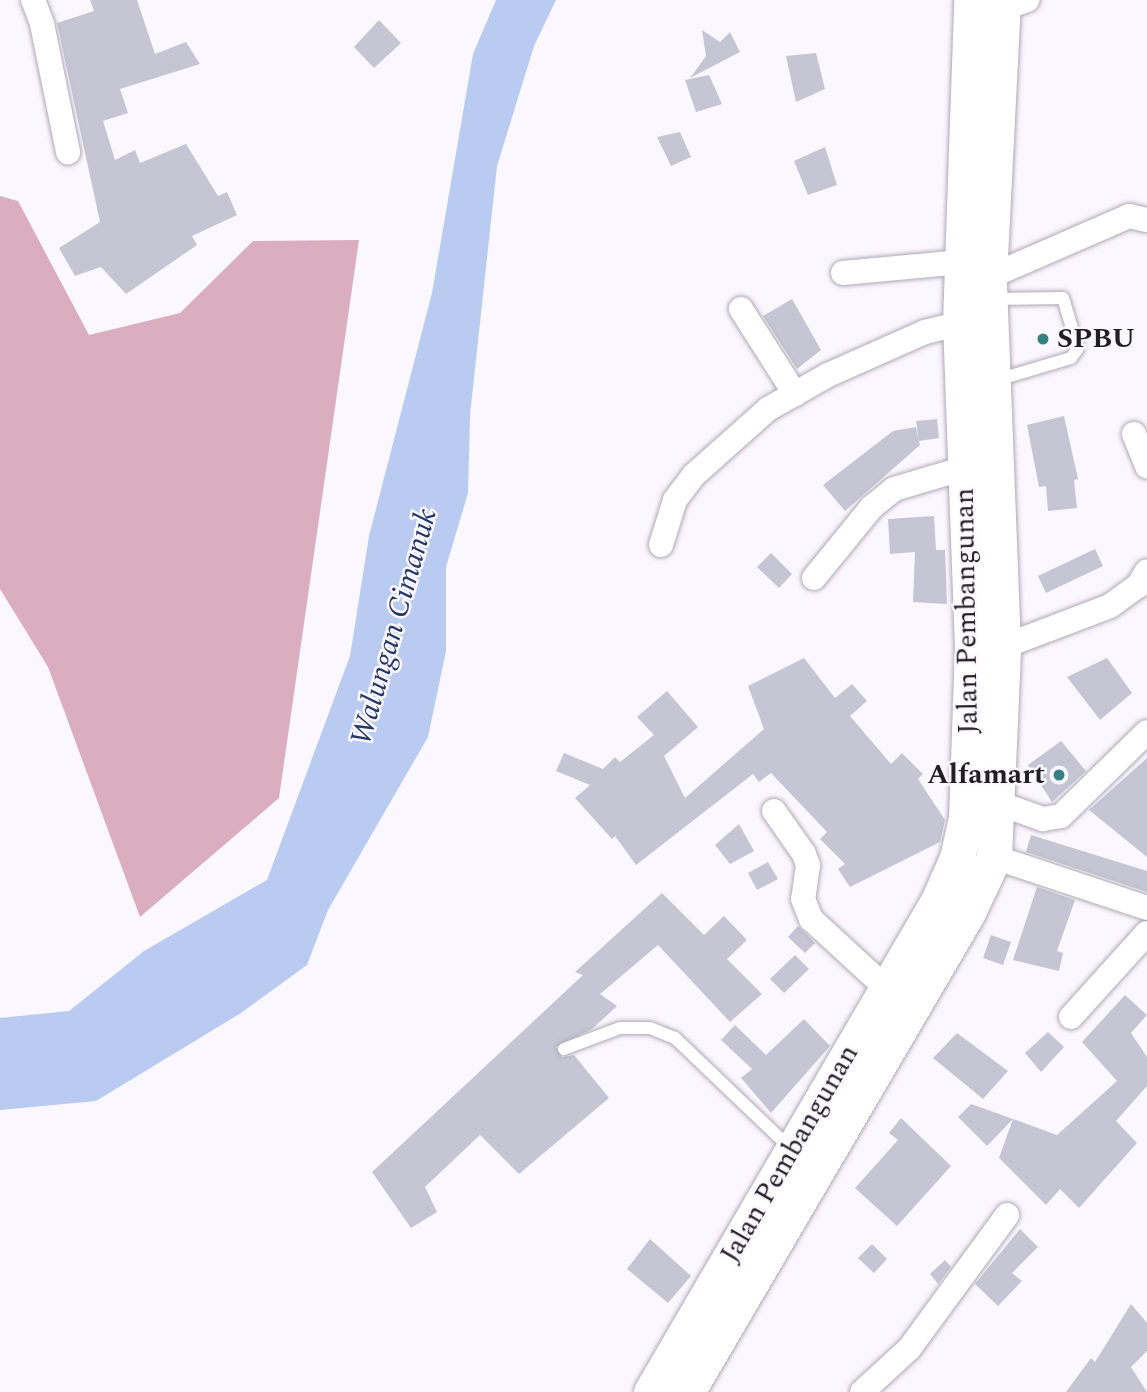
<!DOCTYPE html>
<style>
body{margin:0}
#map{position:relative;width:1147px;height:1392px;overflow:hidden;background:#fbf7ff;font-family:Spectral,serif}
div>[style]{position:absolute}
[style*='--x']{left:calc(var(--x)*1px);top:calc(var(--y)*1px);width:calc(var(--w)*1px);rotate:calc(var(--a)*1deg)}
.forest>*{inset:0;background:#dbaebf}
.water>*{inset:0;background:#b9cbf1}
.building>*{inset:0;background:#c5c5d3}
.roads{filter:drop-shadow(0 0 2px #afa9b5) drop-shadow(0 0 2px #afa9b5)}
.service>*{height:12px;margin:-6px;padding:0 6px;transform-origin:6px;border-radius:6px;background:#fff}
.minor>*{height:24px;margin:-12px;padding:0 12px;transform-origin:12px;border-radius:12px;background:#fff}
.secondary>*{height:35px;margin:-17.5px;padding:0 17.5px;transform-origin:17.5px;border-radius:17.5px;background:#fff}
.dots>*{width:19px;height:19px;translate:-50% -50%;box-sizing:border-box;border:4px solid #fbf7ff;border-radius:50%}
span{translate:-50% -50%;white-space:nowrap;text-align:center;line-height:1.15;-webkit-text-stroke:5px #fbf7ff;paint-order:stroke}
.poi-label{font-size:28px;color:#221f24;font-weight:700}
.left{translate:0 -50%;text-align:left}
.right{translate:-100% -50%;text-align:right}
.street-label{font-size:28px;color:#221f24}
.water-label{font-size:30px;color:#253968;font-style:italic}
</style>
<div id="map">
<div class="forest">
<i style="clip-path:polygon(0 196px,18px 201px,89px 335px,180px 313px,253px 241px,359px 240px,279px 798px,140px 917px,48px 667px,0 589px)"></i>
</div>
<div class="water">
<i style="clip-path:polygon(496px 0,556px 0,534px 46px,497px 166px,470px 415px,468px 493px,446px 567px,446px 651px,428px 737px,328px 910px,307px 965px,241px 1013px,96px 1101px,0 1110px,0 1018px,69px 1011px,144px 951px,267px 880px,350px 656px,369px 536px,432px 293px,473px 54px)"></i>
</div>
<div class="building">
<i style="clip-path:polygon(90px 0,137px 0,155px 54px,186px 42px,200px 64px,120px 89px,128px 113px,103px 121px,115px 160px,135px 150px,140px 163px,186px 144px,218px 196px,227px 192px,237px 215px,192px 236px,197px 245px,126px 294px,101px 267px,75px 276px,59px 248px,100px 222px,57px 23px,94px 11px)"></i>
<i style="clip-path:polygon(379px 20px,401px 43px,374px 68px,354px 47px)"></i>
<i style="clip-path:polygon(702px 30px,720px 42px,730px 32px,740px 52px,690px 78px,706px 56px)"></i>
<i style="clip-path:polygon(816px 53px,825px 89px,796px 102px,786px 56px)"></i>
<i style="clip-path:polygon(709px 75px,722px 104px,696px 112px,685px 80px)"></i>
<i style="clip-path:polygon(680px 132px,691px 157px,671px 166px,657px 137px)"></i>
<i style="clip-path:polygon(825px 147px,837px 185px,808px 195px,794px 161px)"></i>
<i style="clip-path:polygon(792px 299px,821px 350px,797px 369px,763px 316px)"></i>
<i style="clip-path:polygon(1064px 416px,1078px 479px,1074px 480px,1077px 508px,1048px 511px,1046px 486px,1039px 487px,1027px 425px)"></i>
<i style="clip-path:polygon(937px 419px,939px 438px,919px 441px,920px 445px,845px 511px,823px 485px,893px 431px,916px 427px,919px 441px,916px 421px)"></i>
<i style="clip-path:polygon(934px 516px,936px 550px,945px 550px,947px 604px,913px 602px,915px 552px,890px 554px,888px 519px)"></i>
<i style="clip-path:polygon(1095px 549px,1103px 566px,1046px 593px,1038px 576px)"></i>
<i style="clip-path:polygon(771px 553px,792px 574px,779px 588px,757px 567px)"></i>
<i style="clip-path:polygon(804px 658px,835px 698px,852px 684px,867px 701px,850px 716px,891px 764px,902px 753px,923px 774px,918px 779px,945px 820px,940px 842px,850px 887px,838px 869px,845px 864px,820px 839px,827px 832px,771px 773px,759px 782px,753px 774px,636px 865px,615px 836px,612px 839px,575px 798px,590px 785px,556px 771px,564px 753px,603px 769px,615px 757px,620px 762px,654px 735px,637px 717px,667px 691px,698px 727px,664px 756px,685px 798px,764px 729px,748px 686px)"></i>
<i style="clip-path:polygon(1107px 658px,1132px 693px,1100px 720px,1067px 677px)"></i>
<i style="clip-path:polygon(1061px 741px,1086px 771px,1052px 802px,1028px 765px)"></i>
<i style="clip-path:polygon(1147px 758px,1147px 857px,1089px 810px)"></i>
<i style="clip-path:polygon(739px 824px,754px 851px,730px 864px,715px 845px)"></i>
<i style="clip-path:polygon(1031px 835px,1147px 871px,1147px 892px,1026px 852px)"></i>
<i style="clip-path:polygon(768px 862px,778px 879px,757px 890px,748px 873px)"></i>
<i style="clip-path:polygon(1037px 887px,1075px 900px,1057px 951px,1063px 953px,1059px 971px,1013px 960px)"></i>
<i style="clip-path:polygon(662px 893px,704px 935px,724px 916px,747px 940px,727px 959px,762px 994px,730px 1022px,658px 945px,600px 994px,617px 1006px,592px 1029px,556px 1047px,562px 1057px,574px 1055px,609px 1098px,519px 1174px,480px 1135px,425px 1187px,437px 1212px,411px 1228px,372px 1172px,583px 975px,575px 972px)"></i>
<i style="clip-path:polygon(798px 926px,815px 943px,805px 953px,788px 937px)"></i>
<i style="clip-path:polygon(991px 935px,1011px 942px,1003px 965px,983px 958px)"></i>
<i style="clip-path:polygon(795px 955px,809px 969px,784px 993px,770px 979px)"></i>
<i style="clip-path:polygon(1125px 995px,1147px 1015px,1131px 1033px,1147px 1057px,1147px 1086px,1116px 1121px,1137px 1143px,1079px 1208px,1060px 1189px,1046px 1205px,999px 1158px,1013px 1119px,1057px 1135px,1117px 1081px,1082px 1042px)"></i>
<i style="clip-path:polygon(804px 1019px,830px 1046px,771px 1113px,741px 1078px,752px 1069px,721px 1040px,735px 1025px,766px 1055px)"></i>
<i style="clip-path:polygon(1048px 1032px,1064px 1047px,1041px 1072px,1025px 1053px)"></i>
<i style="clip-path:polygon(957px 1033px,1008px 1071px,983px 1099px,933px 1058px)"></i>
<i style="clip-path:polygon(971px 1104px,1013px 1119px,987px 1146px,958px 1117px)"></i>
<i style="clip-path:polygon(901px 1118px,951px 1166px,897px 1226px,855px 1188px,898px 1140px,889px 1133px)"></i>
<i style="clip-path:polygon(1020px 1229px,1038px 1247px,1012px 1273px,1022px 1281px,998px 1306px,975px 1284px)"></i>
<i style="clip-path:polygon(650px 1239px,691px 1276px,668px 1303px,627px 1269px)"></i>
<i style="clip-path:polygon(872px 1244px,887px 1259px,874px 1273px,858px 1258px)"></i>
<i style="clip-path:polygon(945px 1260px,951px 1267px,938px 1284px,930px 1274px)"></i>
<i style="clip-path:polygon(1131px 1304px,1147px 1323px,1147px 1351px,1131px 1367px,1147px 1392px,1066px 1392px,1091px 1358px,1095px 1362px)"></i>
</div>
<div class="roads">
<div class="service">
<i style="--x:992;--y:299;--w:71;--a:-0.8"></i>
<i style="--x:1063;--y:298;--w:52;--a:73.3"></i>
<i style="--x:1078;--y:348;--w:12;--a:125"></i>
<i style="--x:1071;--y:358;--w:80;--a:163.4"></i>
<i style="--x:564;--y:1049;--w:60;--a:-20.6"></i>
<i style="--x:620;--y:1028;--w:30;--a:0"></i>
<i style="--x:650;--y:1028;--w:27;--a:22"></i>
<i style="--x:675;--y:1038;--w:159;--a:43.7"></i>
</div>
<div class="minor">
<i style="--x:33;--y:0;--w:26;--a:69"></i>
<i style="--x:42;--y:24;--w:131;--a:78.5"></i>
<i style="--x:1002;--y:9;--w:27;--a:-20"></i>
<i style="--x:843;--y:273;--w:119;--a:-5.3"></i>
<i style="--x:975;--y:278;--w:14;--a:-4"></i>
<i style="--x:989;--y:277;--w:153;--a:-23.5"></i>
<i style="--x:1129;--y:216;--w:18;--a:13"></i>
<i style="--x:741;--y:309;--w:101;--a:57.6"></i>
<i style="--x:1134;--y:434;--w:35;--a:68"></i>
<i style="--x:661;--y:545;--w:47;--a:-72.7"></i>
<i style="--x:675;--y:500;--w:31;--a:-53"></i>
<i style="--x:694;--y:475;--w:99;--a:-41.7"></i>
<i style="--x:768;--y:409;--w:69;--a:-29.5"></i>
<i style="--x:828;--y:375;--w:106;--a:-23.9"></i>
<i style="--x:925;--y:332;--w:36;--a:-14"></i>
<i style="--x:814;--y:578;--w:92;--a:-50.8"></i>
<i style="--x:872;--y:507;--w:28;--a:-39"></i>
<i style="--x:894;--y:489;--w:74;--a:-16.5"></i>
<i style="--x:989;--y:652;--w:129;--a:-20.8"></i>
<i style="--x:1110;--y:606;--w:34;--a:-36"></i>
<i style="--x:1138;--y:586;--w:17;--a:-59"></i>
<i style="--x:998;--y:803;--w:48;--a:19.6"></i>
<i style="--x:1043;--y:819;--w:18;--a:-9"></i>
<i style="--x:1061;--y:816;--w:120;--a:-44.3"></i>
<i style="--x:774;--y:811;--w:52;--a:55.1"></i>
<i style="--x:804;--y:854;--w:12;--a:70"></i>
<i style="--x:808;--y:865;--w:34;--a:98"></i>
<i style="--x:803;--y:899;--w:22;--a:68"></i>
<i style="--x:811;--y:919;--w:103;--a:42.6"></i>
<i style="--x:994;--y:857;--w:161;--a:18.4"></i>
<i style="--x:1071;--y:1017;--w:113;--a:-47.9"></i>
<i style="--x:862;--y:1392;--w:64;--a:-42.5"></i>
<i style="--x:909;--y:1349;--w:166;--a:-53.8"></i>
</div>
<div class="secondary">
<i style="--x:651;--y:1392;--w:569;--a:-59.69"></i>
<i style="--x:938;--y:901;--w:47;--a:-66.2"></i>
<i style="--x:957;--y:858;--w:41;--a:-77.3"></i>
<i style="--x:966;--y:818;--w:170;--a:-88"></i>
<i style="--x:972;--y:648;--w:325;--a:-92.1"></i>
<i style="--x:960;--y:323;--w:323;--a:-88"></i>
<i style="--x:687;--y:1392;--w:554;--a:-59.64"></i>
<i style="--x:967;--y:914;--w:63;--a:-64.7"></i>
<i style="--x:994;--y:857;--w:209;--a:-87.5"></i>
<i style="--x:1003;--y:648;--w:371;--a:-92.2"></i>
<i style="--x:989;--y:277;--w:277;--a:-87.1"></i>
</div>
</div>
<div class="dots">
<i style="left:1043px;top:339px;background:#378083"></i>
<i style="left:1059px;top:775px;background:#378083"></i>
</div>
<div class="poi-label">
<span class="left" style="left:1057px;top:339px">SPBU</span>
<span class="right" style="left:1045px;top:775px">Alfamart</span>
</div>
<div class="street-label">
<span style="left:967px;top:611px;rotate:-91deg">Jalan Pembangunan</span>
<span style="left:790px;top:1154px;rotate:-60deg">Jalan Pembangunan</span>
</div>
<div class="water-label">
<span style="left:394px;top:627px;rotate:-74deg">Walungan Cimanuk</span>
</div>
</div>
